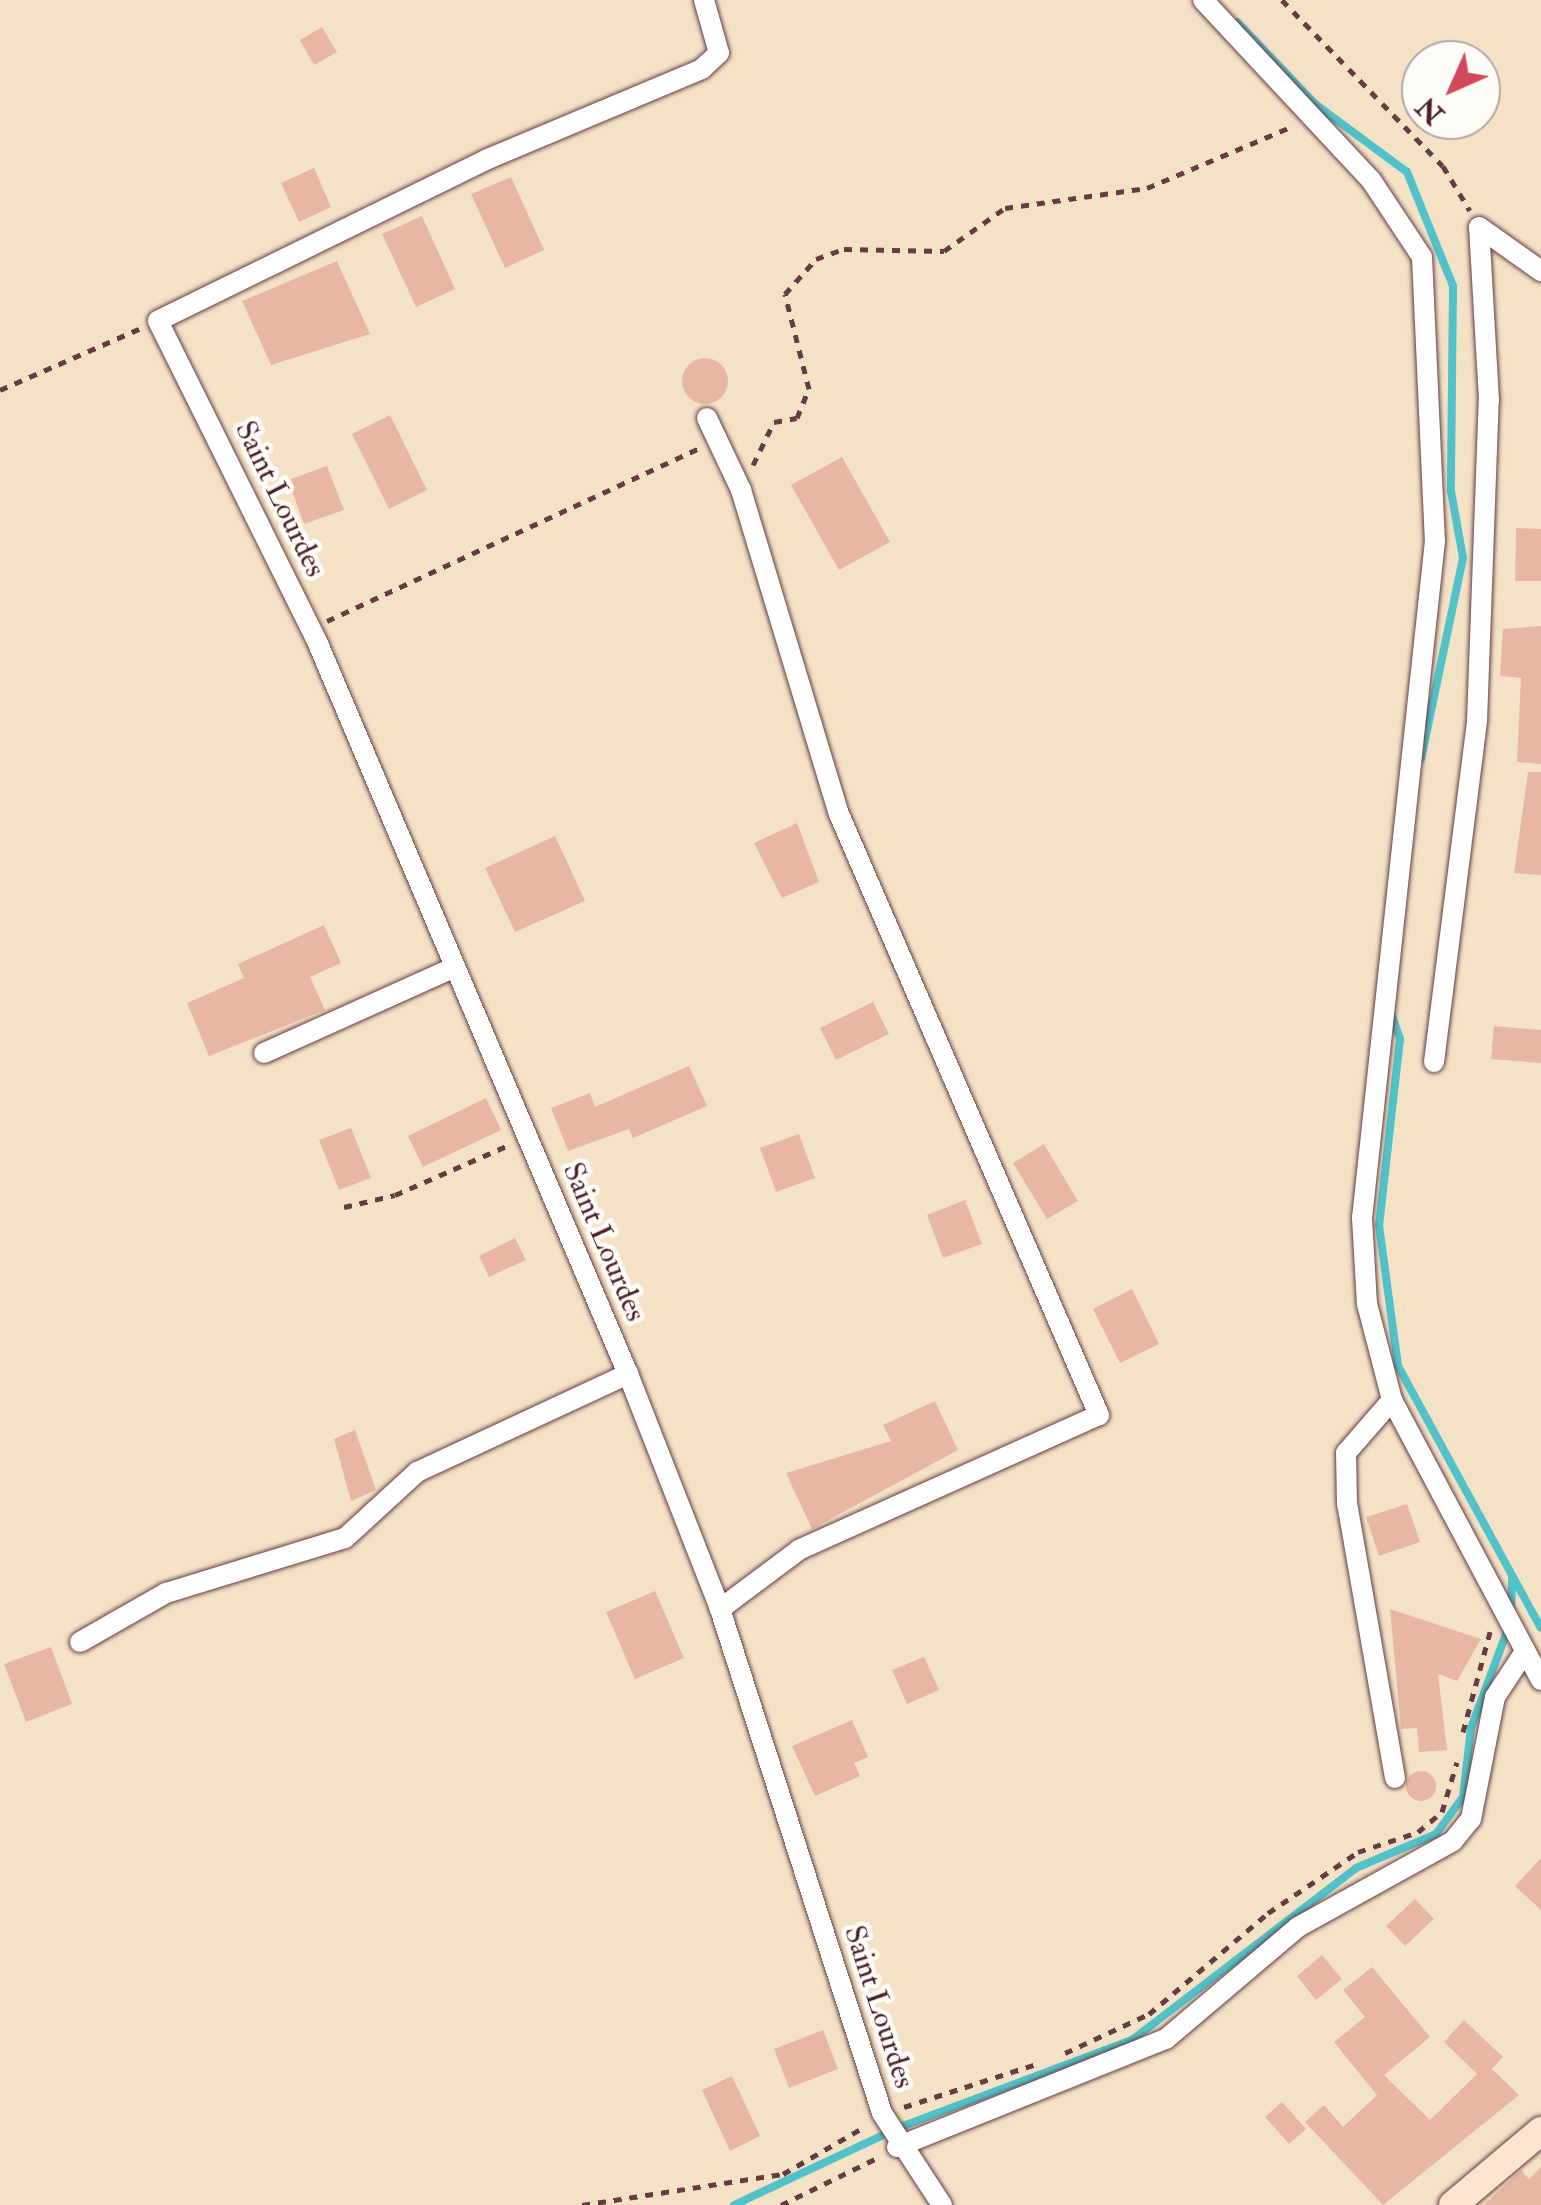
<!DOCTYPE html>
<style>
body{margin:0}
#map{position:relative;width:1541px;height:2205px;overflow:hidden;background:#f4e2c7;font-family:"IM FELL Double Pica",serif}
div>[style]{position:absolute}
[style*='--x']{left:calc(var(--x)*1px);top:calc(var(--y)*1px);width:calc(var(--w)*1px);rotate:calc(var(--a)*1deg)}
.stream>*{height:8px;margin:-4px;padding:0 4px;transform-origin:4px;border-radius:4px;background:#53c2c8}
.building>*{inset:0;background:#e7b7a4}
.round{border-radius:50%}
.path>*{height:5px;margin-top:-2.5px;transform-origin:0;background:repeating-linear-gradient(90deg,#643c42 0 8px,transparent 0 16px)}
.roads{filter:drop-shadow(0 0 2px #643c42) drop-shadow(0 0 2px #643c42)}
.street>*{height:20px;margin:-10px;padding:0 10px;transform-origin:10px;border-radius:10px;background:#fff}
.secondary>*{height:28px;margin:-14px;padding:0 14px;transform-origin:14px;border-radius:14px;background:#fde4d1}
span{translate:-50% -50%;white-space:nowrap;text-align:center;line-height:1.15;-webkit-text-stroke:9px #fdfcf7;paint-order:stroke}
.street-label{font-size:30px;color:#4a1f2b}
.north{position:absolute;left:1401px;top:40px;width:100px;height:100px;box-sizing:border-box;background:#fdfcf7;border:2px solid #b5a4a5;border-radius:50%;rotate:225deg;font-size:28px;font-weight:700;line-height:40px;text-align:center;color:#4a1f2b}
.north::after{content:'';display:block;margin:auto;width:35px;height:45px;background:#d1495b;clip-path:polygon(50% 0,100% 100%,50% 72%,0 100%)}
</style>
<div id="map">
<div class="stream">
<i style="--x:1237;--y:22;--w:113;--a:46.4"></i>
<i style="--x:1315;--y:104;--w:114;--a:36.5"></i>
<i style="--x:1407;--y:172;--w:123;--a:68"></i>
<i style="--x:1453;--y:286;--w:205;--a:90.6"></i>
<i style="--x:1451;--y:491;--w:68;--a:79.8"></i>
<i style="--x:1463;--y:558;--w:205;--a:101.8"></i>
<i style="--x:1390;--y:1010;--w:31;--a:71"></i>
<i style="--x:1400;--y:1039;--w:187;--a:96.4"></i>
<i style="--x:1379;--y:1225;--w:142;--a:82.3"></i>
<i style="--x:1398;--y:1366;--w:298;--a:61.4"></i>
<i style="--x:1511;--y:1612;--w:36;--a:-88"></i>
<i style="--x:734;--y:2205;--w:187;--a:-25.1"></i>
<i style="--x:903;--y:2126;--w:245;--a:-20.6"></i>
<i style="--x:1132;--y:2040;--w:282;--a:-37.5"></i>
<i style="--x:1356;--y:1868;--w:87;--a:-23"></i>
<i style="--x:1436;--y:1834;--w:46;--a:-53.9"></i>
<i style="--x:1463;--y:1797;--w:69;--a:-83.4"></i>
<i style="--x:1471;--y:1728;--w:109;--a:-69.6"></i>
</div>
<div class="building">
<i style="clip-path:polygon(322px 27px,337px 52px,314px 65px,300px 40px)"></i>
<i style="clip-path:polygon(314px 168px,331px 207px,299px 222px,281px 183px)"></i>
<i style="clip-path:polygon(511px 177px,544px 250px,505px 268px,471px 194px)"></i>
<i style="clip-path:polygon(422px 216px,455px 289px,416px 307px,382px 234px)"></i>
<i style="clip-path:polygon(337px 261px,370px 334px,271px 365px,242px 301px)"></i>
<i class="round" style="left:682px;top:358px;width:46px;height:46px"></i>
<i style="clip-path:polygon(390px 415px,427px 490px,389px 509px,352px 434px)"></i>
<i style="clip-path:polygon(842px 457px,890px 542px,839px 570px,791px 485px)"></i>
<i style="clip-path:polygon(327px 466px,344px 510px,304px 524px,288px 480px)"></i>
<i style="clip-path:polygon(1516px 528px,1541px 529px,1541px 581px,1515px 581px)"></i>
<i style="clip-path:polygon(1541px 626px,1541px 764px,1517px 762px,1521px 678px,1500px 676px,1503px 629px)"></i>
<i style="clip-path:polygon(1528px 772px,1541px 772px,1541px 875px,1514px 873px)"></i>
<i style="clip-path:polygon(797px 823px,819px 882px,782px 898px,754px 843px)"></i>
<i style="clip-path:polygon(555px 836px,585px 901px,515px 932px,485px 868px)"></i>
<i style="clip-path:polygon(324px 925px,341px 963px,310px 977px,325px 1010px,209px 1056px,187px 1003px,244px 978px,238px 964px)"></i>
<i style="clip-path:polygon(873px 1002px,889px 1034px,836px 1060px,820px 1028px)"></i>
<i style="clip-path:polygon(1494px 1026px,1541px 1030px,1541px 1063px,1491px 1059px)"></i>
<i style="clip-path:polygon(689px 1066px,707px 1106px,633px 1138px,629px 1129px,568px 1151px,551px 1108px,590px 1093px,595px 1107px)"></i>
<i style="clip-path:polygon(486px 1098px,501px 1130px,423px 1167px,408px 1136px)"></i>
<i style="clip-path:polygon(351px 1128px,371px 1178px,339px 1190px,319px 1140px)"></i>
<i style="clip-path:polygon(799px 1134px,815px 1178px,776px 1192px,760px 1148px)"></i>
<i style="clip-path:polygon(1044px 1144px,1078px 1201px,1047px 1219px,1013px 1163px)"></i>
<i style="clip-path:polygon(965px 1200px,982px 1244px,943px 1258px,927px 1215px)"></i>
<i style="clip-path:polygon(515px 1238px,526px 1260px,489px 1277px,479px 1256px)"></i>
<i style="clip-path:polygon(1132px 1289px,1159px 1344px,1120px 1363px,1093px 1309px)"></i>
<i style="clip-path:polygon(935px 1401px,958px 1450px,812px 1529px,786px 1473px,891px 1441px,883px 1425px)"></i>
<i style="clip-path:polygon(355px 1430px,376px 1490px,351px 1501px,334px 1439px)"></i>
<i style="clip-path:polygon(1407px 1504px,1420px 1542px,1379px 1556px,1366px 1517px)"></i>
<i style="clip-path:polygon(655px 1591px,684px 1658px,635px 1679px,606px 1612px)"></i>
<i style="clip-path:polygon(1390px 1609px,1481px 1639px,1457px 1681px,1438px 1674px,1447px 1750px,1419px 1752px,1417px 1728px,1401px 1729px)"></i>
<i style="clip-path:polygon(51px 1647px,72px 1704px,26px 1722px,4px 1664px)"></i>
<i style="clip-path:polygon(924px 1657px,939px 1690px,907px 1704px,892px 1670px)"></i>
<i style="clip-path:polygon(852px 1720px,868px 1757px,854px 1763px,860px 1776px,815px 1796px,792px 1746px)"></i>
<i class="round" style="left:1406px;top:1771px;width:30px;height:30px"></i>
<i style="clip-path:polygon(1541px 1858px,1541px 1910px,1515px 1886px)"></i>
<i style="clip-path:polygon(1415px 1899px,1434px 1919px,1405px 1946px,1386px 1926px)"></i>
<i style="clip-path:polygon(1322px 1955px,1342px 1979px,1316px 2000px,1297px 1976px)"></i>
<i style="clip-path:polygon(1372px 1967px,1430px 2037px,1384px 2075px,1430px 2120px,1477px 2074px,1444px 2042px,1464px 2020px,1503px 2057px,1492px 2069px,1519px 2095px,1383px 2205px,1305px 2122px,1324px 2105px,1343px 2127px,1377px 2095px,1334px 2042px,1365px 2017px,1343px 1990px)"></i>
<i style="clip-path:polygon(823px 2030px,838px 2069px,789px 2088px,774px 2049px)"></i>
<i style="clip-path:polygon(732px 2076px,760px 2136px,730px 2151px,702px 2090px)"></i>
<i style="clip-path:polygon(1282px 2102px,1306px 2129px,1289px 2144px,1265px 2117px)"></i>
<i style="clip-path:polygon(1541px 2167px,1541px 2205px,1484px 2205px,1521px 2170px,1529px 2179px)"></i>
</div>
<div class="path">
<i style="--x:1282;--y:0;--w:231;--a:45.9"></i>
<i style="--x:1443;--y:166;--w:52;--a:59"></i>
<i style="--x:0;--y:390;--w:152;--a:-23.7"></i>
<i style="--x:753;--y:465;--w:48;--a:-64"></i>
<i style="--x:774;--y:422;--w:23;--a:-10"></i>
<i style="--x:797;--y:418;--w:31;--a:-68"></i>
<i style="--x:809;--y:389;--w:98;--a:-104.2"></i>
<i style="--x:785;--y:294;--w:47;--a:-48.5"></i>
<i style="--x:816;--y:259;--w:30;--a:-20"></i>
<i style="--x:844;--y:249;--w:100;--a:1.1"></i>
<i style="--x:944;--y:251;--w:75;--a:-35.2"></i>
<i style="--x:1005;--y:208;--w:143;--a:-8"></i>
<i style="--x:1147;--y:188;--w:156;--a:-23"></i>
<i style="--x:327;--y:621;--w:409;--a:-24.9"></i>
<i style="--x:344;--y:1207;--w:52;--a:-13.2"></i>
<i style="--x:395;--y:1195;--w:124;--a:-23.7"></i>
<i style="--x:1463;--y:1732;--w:104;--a:-74.9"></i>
<i style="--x:1065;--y:2053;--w:93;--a:-24.9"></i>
<i style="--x:1149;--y:2014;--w:156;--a:-40.3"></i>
<i style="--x:1268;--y:1913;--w:109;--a:-34.1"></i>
<i style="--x:1358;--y:1852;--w:63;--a:-18.4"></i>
<i style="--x:1418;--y:1832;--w:31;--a:-40"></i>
<i style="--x:1442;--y:1812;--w:52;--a:-73.3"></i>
<i style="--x:904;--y:2107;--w:139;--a:-18"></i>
<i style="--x:582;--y:2205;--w:203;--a:-8.8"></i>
<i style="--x:783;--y:2174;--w:94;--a:-30.1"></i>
<i style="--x:781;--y:2205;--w:107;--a:-26.1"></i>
</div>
<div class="roads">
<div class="street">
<i style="--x:704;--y:0;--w:55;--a:74.2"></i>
<i style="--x:719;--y:53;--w:23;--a:137"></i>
<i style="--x:702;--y:69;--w:234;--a:157.2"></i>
<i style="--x:486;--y:160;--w:365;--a:153.9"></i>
<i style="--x:158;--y:321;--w:363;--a:63.6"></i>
<i style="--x:319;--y:646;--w:791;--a:67"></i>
<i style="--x:628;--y:1374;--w:252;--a:68.6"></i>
<i style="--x:720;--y:1609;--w:529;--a:72.18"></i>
<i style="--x:882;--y:2113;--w:110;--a:56.9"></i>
<i style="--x:1203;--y:0;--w:246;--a:47"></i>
<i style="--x:1371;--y:180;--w:92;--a:56.5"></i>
<i style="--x:1422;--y:257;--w:284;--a:87.4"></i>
<i style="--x:1435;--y:541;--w:681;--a:96.15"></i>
<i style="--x:1362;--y:1218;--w:86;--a:86.7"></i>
<i style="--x:1367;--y:1304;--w:99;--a:75.4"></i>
<i style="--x:1479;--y:227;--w:76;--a:35.4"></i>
<i style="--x:707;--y:418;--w:80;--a:64.7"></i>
<i style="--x:741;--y:490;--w:338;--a:73.2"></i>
<i style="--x:839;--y:814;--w:655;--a:66.61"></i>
<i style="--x:1099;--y:1415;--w:329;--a:155.8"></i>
<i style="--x:799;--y:1550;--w:99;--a:143.2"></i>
<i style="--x:264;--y:1053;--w:209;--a:-24.2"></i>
<i style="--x:1434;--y:1062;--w:344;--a:-82.8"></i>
<i style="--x:1477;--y:721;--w:321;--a:-87.9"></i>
<i style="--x:1489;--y:400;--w:173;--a:-93.3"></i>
<i style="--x:80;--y:1642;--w:99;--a:-29.7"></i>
<i style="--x:166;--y:1593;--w:187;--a:-17.1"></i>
<i style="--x:345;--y:1538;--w:98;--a:-42.5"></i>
<i style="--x:417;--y:1472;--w:233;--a:-24.9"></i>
<i style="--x:1395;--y:1778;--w:278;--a:-99.9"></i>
<i style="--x:1347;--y:1504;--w:51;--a:-91.1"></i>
<i style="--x:1346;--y:1453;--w:70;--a:-49"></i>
<i style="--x:1392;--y:1400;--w:317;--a:62"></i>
<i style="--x:897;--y:2147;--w:290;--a:-21.9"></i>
<i style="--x:1166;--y:2039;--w:173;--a:-40.3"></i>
<i style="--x:1298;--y:1927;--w:177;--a:-29"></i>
<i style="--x:1453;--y:1841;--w:28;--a:-51"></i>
<i style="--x:1471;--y:1819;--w:124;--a:-78.9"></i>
<i style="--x:1495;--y:1697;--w:53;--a:-56.6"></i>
</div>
<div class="secondary">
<i style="--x:1453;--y:2205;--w:115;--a:-40.1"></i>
</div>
</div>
<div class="street-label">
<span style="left:280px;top:499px;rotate:64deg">Saint Lourdes</span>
<span style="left:604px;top:1242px;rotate:67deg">Saint Lourdes</span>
<span style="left:879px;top:2007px;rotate:72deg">Saint Lourdes</span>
</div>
<div class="north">N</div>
</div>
